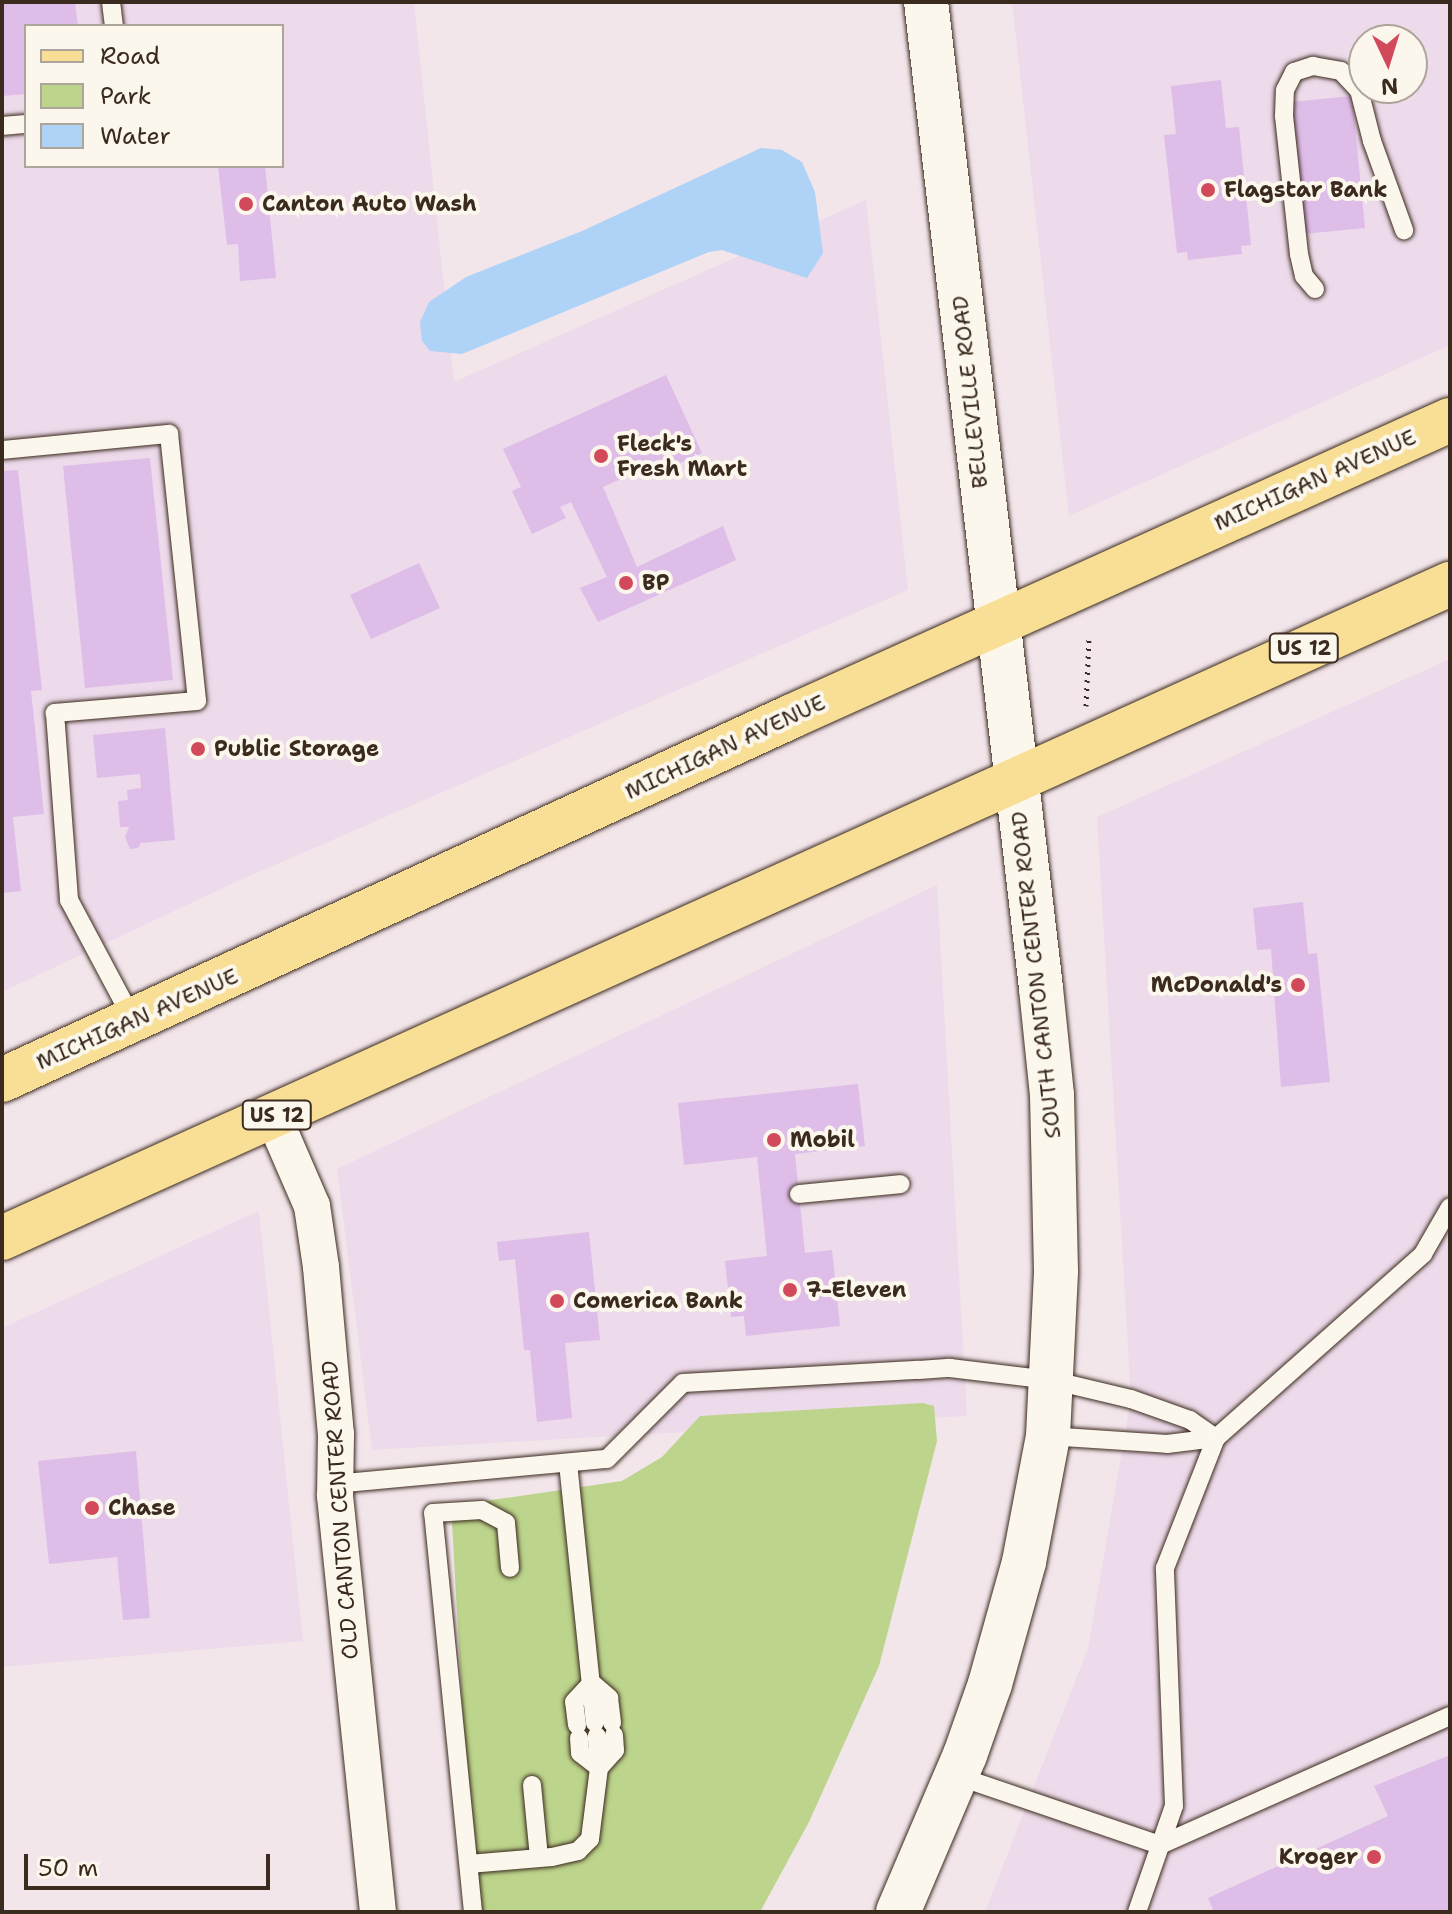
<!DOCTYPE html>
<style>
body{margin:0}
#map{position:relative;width:1452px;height:1914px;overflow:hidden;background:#f3e6eb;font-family:"Shantell Sans",sans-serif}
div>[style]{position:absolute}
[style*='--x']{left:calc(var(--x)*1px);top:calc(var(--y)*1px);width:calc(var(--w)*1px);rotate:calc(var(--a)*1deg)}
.built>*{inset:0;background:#eddaea}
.green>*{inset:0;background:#bcd48b}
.water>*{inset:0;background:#aed3f7}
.building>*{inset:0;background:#dfbde9}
.path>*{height:5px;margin-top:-2.5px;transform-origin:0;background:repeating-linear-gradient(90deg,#3b2a1e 0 2px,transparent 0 8px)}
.roads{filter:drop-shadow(0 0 2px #3b2a1e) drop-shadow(0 0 2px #3b2a1e)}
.lane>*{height:18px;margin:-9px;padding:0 9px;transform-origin:9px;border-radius:9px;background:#fbf7ec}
.street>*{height:36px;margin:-18px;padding:0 18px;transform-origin:18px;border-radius:18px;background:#fbf7ec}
.secondary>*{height:44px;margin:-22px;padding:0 22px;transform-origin:22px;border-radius:22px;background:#fbf7ec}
.primary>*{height:44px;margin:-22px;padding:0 22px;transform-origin:22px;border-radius:22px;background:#f9df96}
.dots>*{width:22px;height:22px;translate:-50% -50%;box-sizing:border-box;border:4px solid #fbf7ec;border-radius:50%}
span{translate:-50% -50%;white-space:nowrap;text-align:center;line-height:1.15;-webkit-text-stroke:8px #fbf7ec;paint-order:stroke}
.shield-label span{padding:2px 6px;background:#fbf7ec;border:2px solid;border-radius:6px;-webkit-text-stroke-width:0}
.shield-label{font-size:20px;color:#3b2a1e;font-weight:700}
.poi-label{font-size:22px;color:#3b2a1e;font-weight:700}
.left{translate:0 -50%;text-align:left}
.right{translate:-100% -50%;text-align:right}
.street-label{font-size:22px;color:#3b2a1e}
.frame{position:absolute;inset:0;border:4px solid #3b2a1e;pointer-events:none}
.legend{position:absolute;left:24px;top:24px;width:260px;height:144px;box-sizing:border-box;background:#fbf7ec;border:2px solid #aea59a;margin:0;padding:10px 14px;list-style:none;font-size:24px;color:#3b2a1e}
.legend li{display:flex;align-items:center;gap:16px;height:40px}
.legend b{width:40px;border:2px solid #aea59a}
.north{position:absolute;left:1348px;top:24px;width:80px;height:80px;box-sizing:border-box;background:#fbf7ec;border:2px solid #aea59a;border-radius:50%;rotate:176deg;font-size:22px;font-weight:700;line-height:32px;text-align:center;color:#3b2a1e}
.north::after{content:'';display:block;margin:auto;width:28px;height:36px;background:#d1495b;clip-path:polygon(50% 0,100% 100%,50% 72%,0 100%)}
.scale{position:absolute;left:24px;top:1854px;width:246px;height:36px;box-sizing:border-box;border:4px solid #3b2a1e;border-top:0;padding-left:10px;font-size:24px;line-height:28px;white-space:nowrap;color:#3b2a1e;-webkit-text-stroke:6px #fbf7ec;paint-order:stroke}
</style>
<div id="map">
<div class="built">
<i style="clip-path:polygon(evenodd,2px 2px,414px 2px,454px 382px,866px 200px,908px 590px,240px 880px,2px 992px,2px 2px,26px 26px,282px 26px,282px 166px,26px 166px,26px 26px)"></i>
<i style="clip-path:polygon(evenodd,1012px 2px,1450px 2px,1450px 345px,1069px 516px,1012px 2px,1364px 40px,1412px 40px,1412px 88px,1364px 88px,1364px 40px)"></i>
<i style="clip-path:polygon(1450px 659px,1450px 1912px,985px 1912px,1088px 1648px,1131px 1399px,1097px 817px)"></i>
<i style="clip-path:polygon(937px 885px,967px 1416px,372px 1450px,337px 1169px)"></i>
<i style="clip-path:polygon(259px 1211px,303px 1641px,2px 1667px,2px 1328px)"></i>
</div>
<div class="green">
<i style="clip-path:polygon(923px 1403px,934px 1406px,937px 1441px,879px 1666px,809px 1822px,760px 1912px,474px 1912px,451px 1506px,622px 1481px,662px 1457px,700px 1416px)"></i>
</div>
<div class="water">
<i style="clip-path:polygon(761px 148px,782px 150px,802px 162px,815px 192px,823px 253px,807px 278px,722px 250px,709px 252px,462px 354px,430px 351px,422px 341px,420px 322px,429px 302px,466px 277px,582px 231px)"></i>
</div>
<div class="building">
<i style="clip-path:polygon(2px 2px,75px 2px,78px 26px,26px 26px,26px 94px,2px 96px)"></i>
<i style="clip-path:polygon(1221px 80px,1226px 128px,1239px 127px,1251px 245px,1241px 246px,1242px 254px,1188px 260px,1187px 252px,1177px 253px,1164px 135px,1176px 134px,1171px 86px)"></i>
<i style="clip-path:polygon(1352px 96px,1365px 228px,1303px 234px,1291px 102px)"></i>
<i style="clip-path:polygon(218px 166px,265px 166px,276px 278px,240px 281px,238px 244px,227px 245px)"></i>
<i style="clip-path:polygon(666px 375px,702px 453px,669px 468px,665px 459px,603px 487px,637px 567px,723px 526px,736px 560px,598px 622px,580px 588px,607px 577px,571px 502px,560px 507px,566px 518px,532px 534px,512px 491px,521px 487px,503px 449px)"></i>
<i style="clip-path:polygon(150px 458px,173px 680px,85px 688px,63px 466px)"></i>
<i style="clip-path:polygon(18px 470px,42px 690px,31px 691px,44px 814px,13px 817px,21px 891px,2px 893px,2px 471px)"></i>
<i style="clip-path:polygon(419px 563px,440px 608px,371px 639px,350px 595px)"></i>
<i style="clip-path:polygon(165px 728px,175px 840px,141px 843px,138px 848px,130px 849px,125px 837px,129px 827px,120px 827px,118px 801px,128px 800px,127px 790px,141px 788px,140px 774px,97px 778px,93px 735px)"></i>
<i style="clip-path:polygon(1303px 902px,1308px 954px,1317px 953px,1330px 1082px,1281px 1087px,1271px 949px,1257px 950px,1253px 908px)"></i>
<i style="clip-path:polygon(858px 1084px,865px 1146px,795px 1154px,805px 1253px,832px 1250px,840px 1326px,746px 1336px,744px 1316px,731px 1317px,725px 1261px,767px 1256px,757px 1157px,684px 1165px,678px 1103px)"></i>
<i style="clip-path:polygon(589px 1232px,600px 1340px,565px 1343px,572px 1418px,537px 1422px,530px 1350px,524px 1350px,515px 1259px,499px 1261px,497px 1242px)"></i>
<i style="clip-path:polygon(136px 1451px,150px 1618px,123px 1620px,117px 1557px,49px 1564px,38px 1461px)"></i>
<i style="clip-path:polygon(1450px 1755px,1450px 1912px,1214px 1912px,1208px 1898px,1388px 1816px,1374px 1786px)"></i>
</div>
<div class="path">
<i style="--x:1086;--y:706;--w:70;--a:-87.5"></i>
</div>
<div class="roads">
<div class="lane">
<i style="--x:111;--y:2;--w:24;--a:83"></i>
<i style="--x:2;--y:126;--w:24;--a:-5"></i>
<i style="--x:1315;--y:289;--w:17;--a:-130"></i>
<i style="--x:1304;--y:276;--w:23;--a:-103"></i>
<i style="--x:1299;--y:254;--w:139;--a:-96.2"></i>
<i style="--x:1284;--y:116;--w:26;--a:-88"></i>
<i style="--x:1285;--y:90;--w:20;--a:-63"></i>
<i style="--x:1294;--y:72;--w:20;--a:-18"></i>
<i style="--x:1313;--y:66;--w:28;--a:10"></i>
<i style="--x:1341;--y:71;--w:26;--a:47"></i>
<i style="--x:1359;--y:90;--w:53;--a:75.7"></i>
<i style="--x:1372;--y:141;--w:95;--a:70.2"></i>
<i style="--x:2;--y:450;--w:168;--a:-5.5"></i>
<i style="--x:169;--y:434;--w:268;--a:84"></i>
<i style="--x:197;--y:701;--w:143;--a:175.2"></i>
<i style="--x:55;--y:713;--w:188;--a:85.7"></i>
<i style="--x:69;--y:900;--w:136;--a:61.9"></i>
<i style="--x:799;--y:1194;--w:102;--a:-5.6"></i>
<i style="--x:1048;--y:1436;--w:119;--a:3.8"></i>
<i style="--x:1167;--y:1444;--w:49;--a:-7"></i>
<i style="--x:568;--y:1463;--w:261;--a:84.1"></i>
<i style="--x:335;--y:1484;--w:273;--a:-5.3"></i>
<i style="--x:607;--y:1459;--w:107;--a:-45"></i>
<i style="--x:683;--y:1383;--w:236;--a:-3.2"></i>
<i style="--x:919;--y:1370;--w:31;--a:-4"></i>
<i style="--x:950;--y:1368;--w:102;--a:6.8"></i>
<i style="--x:1051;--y:1380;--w:82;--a:13.4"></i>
<i style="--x:1131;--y:1399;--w:63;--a:19.6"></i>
<i style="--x:1190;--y:1420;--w:32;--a:35"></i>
<i style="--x:592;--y:1683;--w:23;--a:41"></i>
<i style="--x:609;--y:1698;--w:25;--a:83"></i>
<i style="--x:577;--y:1725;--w:23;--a:-97"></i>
<i style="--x:574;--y:1702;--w:26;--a:-47"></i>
<i style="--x:579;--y:1738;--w:15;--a:86"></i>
<i style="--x:580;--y:1753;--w:24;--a:38"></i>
<i style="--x:599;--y:1768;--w:24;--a:-48"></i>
<i style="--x:615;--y:1750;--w:15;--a:-94"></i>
<i style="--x:957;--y:1776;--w:214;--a:18.8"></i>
<i style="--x:1160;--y:1845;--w:317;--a:-24"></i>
<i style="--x:532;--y:1785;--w:73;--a:84.5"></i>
<i style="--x:469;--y:1864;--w:83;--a:-4.8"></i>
<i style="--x:552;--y:1857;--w:27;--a:-13"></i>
<i style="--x:578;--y:1851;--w:17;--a:-45"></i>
<i style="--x:590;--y:1839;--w:72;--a:-82.8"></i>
<i style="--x:599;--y:1768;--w:32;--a:-94"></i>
<i style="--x:473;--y:1912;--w:401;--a:-95.7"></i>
<i style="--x:433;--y:1513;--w:49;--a:-3.5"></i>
<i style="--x:482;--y:1510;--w:27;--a:28"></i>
<i style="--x:506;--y:1523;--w:45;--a:84.9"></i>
<i style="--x:1137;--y:1912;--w:112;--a:-70.8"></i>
<i style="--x:1174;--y:1806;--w:238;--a:-92.2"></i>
<i style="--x:1165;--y:1568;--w:140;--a:-68.6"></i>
<i style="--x:1216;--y:1438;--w:277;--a:-41.6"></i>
<i style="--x:1423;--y:1254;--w:54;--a:-60.1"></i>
</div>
<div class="street">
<i style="--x:273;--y:1116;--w:98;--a:66.6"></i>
<i style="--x:312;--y:1206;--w:62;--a:81.6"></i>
<i style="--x:321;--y:1267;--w:168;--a:84.9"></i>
<i style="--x:336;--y:1434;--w:62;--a:90.9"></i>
<i style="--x:335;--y:1496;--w:418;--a:84.1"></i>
</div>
<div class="secondary">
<i style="--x:898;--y:1912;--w:171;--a:-66.9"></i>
<i style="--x:965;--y:1755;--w:75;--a:-70.6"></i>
<i style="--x:990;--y:1684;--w:127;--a:-74.4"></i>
<i style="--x:1024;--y:1562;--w:128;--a:-79.2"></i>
<i style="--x:1048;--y:1436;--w:165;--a:-87.2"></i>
<i style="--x:1056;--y:1271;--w:176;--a:-91.3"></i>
<i style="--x:1052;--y:1095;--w:108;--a:-95.9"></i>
<i style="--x:1041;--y:988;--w:993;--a:-96.65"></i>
</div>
<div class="primary">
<i style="--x:2;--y:1080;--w:868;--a:-24.73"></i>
<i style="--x:790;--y:717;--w:724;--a:-24.23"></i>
<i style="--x:2;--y:1238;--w:1589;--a:-24.31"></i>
</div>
</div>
<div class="dots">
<i style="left:1208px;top:190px;background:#d1495b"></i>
<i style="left:246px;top:204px;background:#d1495b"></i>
<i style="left:601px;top:456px;background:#d1495b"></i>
<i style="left:626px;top:583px;background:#d1495b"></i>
<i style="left:198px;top:749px;background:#d1495b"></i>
<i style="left:1298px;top:985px;background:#d1495b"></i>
<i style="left:774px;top:1140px;background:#d1495b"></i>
<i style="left:790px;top:1290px;background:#d1495b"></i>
<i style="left:557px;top:1301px;background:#d1495b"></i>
<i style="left:92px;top:1508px;background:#d1495b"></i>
<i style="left:1374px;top:1857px;background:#d1495b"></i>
</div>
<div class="shield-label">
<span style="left:1304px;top:648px">US 12</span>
<span style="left:277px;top:1115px">US 12</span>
</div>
<div class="poi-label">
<span class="left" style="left:1224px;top:190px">Flagstar Bank</span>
<span class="left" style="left:262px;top:204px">Canton Auto Wash</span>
<span class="left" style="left:617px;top:456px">Fleck's<br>Fresh Mart</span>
<span class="left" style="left:642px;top:583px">BP</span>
<span class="left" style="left:214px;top:749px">Public Storage</span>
<span class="right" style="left:1282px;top:985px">McDonald's</span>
<span class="left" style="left:790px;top:1140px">Mobil</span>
<span class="left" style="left:806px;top:1290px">7-Eleven</span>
<span class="left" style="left:573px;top:1301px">Comerica Bank</span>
<span class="left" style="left:108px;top:1508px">Chase</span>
<span class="right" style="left:1358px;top:1857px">Kroger</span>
</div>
<div class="street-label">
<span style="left:970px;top:392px;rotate:-96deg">BELLEVILLE ROAD</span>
<span style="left:1315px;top:480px;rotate:-24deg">MICHIGAN AVENUE</span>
<span style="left:725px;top:747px;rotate:-25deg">MICHIGAN AVENUE</span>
<span style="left:1036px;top:975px;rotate:-96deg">SOUTH CANTON CENTER ROAD</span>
<span style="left:137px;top:1019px;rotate:-24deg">MICHIGAN AVENUE</span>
<span style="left:340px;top:1510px;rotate:-94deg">OLD CANTON CENTER ROAD</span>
</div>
<div class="frame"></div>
<ul class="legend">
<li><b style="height:10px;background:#f9df96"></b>Road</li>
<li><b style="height:22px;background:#bcd48b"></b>Park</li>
<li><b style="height:22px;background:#aed3f7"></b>Water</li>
</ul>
<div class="north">N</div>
<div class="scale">50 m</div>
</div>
